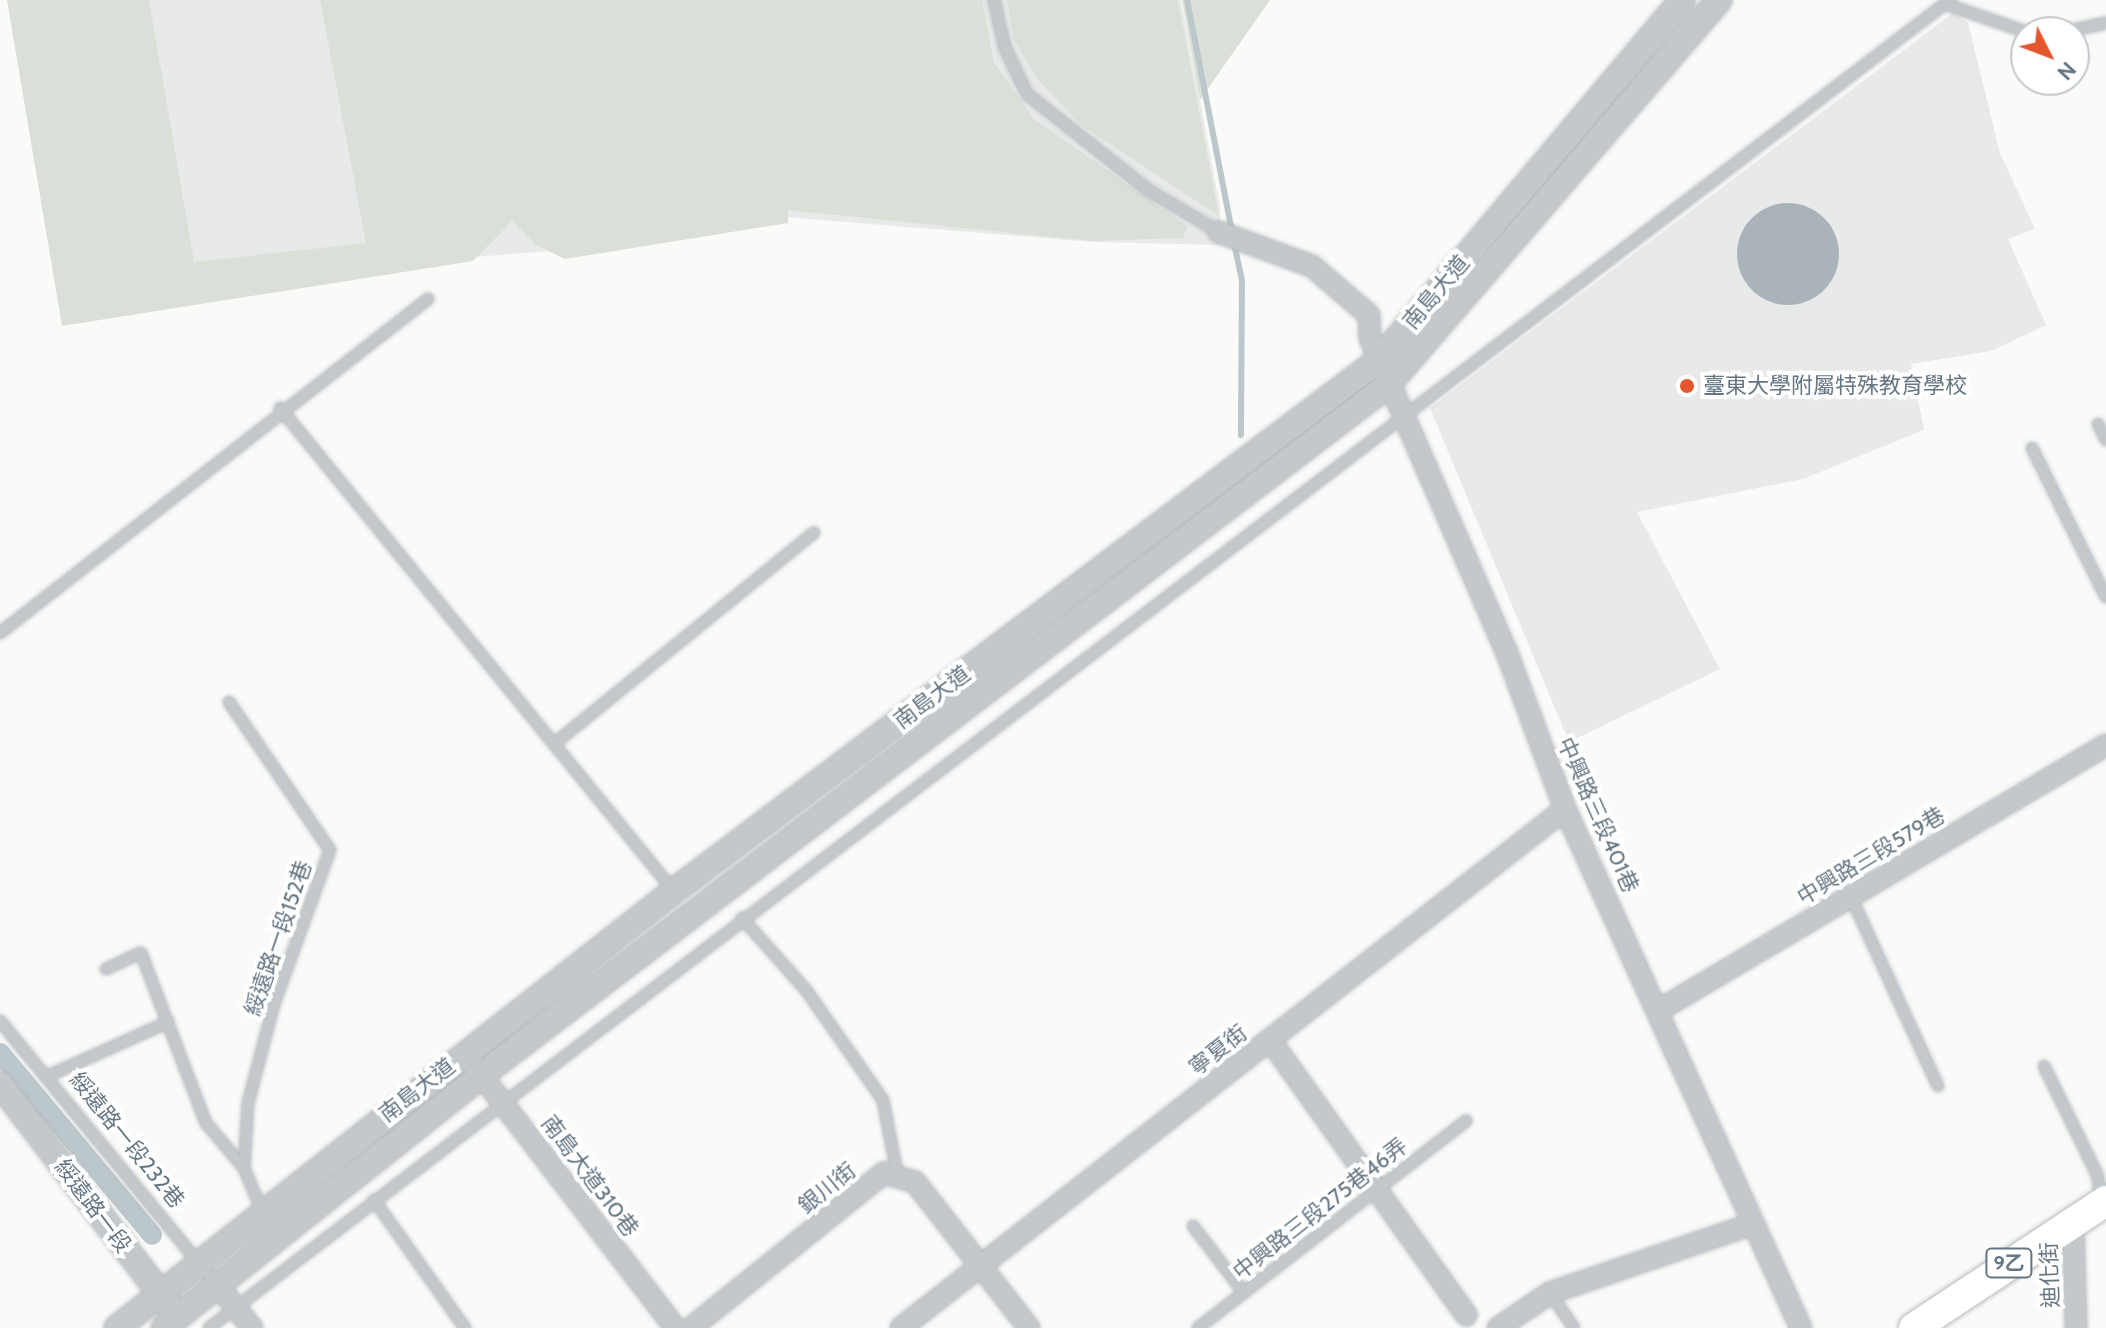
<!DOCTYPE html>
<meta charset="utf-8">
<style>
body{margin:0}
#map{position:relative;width:2106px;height:1328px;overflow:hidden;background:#fafaf8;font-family:Cabin,"Noto Sans TC",sans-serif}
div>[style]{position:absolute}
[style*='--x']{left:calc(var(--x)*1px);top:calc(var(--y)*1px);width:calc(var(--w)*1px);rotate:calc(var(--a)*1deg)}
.built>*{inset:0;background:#e8e9e9}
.green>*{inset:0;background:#dadfd7}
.stream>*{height:6px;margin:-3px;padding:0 3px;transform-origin:3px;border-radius:3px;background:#bbc7cb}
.canal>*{height:20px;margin:-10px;padding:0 10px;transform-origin:10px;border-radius:10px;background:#bbc7cb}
.building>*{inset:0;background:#aab3b9}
.round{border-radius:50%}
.roads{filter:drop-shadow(0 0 2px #b5babe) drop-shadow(0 0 2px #b5babe)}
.service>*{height:10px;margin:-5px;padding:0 5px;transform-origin:5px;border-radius:5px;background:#c3c8cc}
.minor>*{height:20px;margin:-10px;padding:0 10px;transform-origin:10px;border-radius:10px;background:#c3c8cc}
.tertiary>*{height:24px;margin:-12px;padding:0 12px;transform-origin:12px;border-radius:12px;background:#c3c8cc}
.primary>*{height:30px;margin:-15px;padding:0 15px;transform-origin:15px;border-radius:15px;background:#fff}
.dots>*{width:22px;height:22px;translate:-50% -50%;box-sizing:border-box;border:4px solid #fff;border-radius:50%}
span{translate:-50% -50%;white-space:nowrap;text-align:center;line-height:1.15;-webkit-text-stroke:8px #fff;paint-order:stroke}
.shield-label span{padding:2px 6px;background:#fff;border:2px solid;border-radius:6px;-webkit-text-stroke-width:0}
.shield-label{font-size:20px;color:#657683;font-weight:700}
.street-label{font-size:22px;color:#657683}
.poi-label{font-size:22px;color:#657683}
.left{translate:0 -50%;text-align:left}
.north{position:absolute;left:2010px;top:16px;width:80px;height:80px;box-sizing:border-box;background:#fff;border:2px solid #c1c8cd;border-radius:50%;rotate:132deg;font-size:22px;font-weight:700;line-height:32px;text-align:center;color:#657683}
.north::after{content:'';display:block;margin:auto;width:28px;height:36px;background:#e4572e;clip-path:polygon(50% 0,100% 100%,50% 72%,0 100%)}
</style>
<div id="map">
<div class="built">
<i style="clip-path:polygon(14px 0,1181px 0,1220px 207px,1220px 245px,1093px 242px,785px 217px,575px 249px,373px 265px,69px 318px)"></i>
<i style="clip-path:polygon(1953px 13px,1968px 23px,2000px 153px,2035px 229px,2008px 239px,2046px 325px,1991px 351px,1911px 364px,1924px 430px,1803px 479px,1637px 512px,1720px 669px,1569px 742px,1430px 408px)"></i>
</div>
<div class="green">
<i style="clip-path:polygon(7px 0,149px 0,194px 262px,366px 243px,320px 0,982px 0,994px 63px,1034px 119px,1187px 226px,1183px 238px,1093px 241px,788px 210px,788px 223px,565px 259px,536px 245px,512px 221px,473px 261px,62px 326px)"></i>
<i style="clip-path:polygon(1007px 0,1178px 0,1219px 216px,1081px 125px,1038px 80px,1013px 38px)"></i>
<i style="clip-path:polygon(1182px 0,1270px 0,1200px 100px)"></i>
</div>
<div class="stream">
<i style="--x:1187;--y:0;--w:236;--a:79"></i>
<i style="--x:1234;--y:243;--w:39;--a:78"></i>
<i style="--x:1242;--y:281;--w:154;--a:90.4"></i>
</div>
<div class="canal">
<i style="--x:0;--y:1053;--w:237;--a:50.1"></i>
</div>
<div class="building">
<i class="round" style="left:1737px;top:203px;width:102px;height:102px"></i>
</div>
<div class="roads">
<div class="service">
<i style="--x:994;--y:0;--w:49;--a:77.1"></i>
<i style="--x:1005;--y:48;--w:51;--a:64.4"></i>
<i style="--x:1027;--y:94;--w:154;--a:38.4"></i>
<i style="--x:1148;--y:190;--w:82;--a:30.6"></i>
<i style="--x:1945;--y:4;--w:87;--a:18.9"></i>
<i style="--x:2064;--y:32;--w:43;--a:-12.1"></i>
<i style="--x:280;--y:408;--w:622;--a:50.81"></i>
<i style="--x:2098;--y:424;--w:18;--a:63"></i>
<i style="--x:2032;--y:448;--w:166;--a:63.6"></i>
<i style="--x:0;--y:633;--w:543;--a:-37.97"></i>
<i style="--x:229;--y:702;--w:179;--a:55.7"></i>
<i style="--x:330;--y:850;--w:164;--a:110"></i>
<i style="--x:274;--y:1004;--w:102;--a:104.7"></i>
<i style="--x:248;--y:1103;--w:65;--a:93.5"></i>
<i style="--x:244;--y:1168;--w:47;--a:67.3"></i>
<i style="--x:554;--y:744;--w:335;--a:-39.1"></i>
<i style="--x:1851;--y:897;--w:208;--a:65.3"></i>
<i style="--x:742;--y:918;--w:96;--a:48.4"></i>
<i style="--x:806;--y:990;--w:134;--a:55"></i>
<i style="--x:883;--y:1100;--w:74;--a:79.1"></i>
<i style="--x:106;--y:969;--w:38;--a:-25"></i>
<i style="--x:141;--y:953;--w:182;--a:69.1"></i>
<i style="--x:206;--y:1123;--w:59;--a:49.8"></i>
<i style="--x:0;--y:1021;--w:342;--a:50.6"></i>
<i style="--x:2044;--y:1066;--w:120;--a:63.9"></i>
<i style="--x:2097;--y:1174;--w:25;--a:79"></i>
<i style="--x:48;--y:1076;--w:132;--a:-24.2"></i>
<i style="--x:374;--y:1200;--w:157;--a:54.6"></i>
<i style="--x:1193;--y:1226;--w:84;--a:52.7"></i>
<i style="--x:1550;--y:1293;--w:42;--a:55.6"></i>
<i style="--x:209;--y:1328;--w:2190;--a:-37.34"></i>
<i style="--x:1198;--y:1328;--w:339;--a:-37.7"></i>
</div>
<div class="minor">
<i style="--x:1219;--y:232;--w:99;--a:20.1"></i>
<i style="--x:1312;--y:266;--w:75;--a:40.7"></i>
<i style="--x:1369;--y:315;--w:23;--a:88"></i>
<i style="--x:1370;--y:338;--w:344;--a:66.5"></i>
<i style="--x:1507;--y:653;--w:166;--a:69.6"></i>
<i style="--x:1565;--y:809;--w:570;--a:65.55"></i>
<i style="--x:1661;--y:1009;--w:517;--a:-30.68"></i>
<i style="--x:1270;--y:1040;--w:338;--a:54.5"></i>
<i style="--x:472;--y:1063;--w:334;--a:52.5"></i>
<i style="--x:2073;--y:1220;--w:108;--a:88.4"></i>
<i style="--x:219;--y:1287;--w:53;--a:51.2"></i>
<i style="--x:691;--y:1328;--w:248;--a:-38.8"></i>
<i style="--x:884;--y:1173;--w:32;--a:16"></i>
<i style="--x:915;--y:1182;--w:185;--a:52"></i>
<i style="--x:901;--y:1328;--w:843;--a:-38.01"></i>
<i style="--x:1498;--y:1328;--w:63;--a:-33.9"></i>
<i style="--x:1550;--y:1293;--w:211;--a:-18.8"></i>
</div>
<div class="tertiary">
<i style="--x:0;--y:1084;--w:282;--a:52.6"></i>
<i style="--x:117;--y:1328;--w:708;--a:-38.12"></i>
<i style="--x:674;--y:891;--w:883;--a:-36.99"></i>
<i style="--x:1379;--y:360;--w:471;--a:-49.9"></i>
<i style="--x:164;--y:1328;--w:408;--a:-38.5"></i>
<i style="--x:483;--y:1074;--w:1137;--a:-37.28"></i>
<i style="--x:1388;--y:385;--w:508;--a:-49.31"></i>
</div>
<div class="primary">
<i style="--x:1914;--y:1328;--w:230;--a:-33.5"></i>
</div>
</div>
<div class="dots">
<i style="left:1687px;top:386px;background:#e4572e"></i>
</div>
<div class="shield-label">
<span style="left:2009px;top:1263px">9乙</span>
</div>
<div class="street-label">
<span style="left:1436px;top:292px;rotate:-50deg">南島大道</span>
<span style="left:932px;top:697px;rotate:-37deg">南島大道</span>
<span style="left:1598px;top:815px;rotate:66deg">中興路三段401巷</span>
<span style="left:1871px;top:856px;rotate:-31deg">中興路三段579巷</span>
<span style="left:278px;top:938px;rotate:-71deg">綏遠路一段152巷</span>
<span style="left:1218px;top:1050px;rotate:-38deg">寧夏街</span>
<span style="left:417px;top:1090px;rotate:-38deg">南島大道</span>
<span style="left:127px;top:1140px;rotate:51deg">綏遠路一段232巷</span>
<span style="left:590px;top:1176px;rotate:53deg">南島大道310巷</span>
<span style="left:827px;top:1188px;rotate:-39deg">銀川街</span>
<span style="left:93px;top:1206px;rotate:53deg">綏遠路一段</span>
<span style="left:1320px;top:1209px;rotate:-38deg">中興路三段275巷46弄</span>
<span style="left:2050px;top:1275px;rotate:-92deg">迪化街</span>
</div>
<div class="poi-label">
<span class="left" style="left:1703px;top:386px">臺東大學附屬特殊教育學校</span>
</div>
<div class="north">N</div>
</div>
